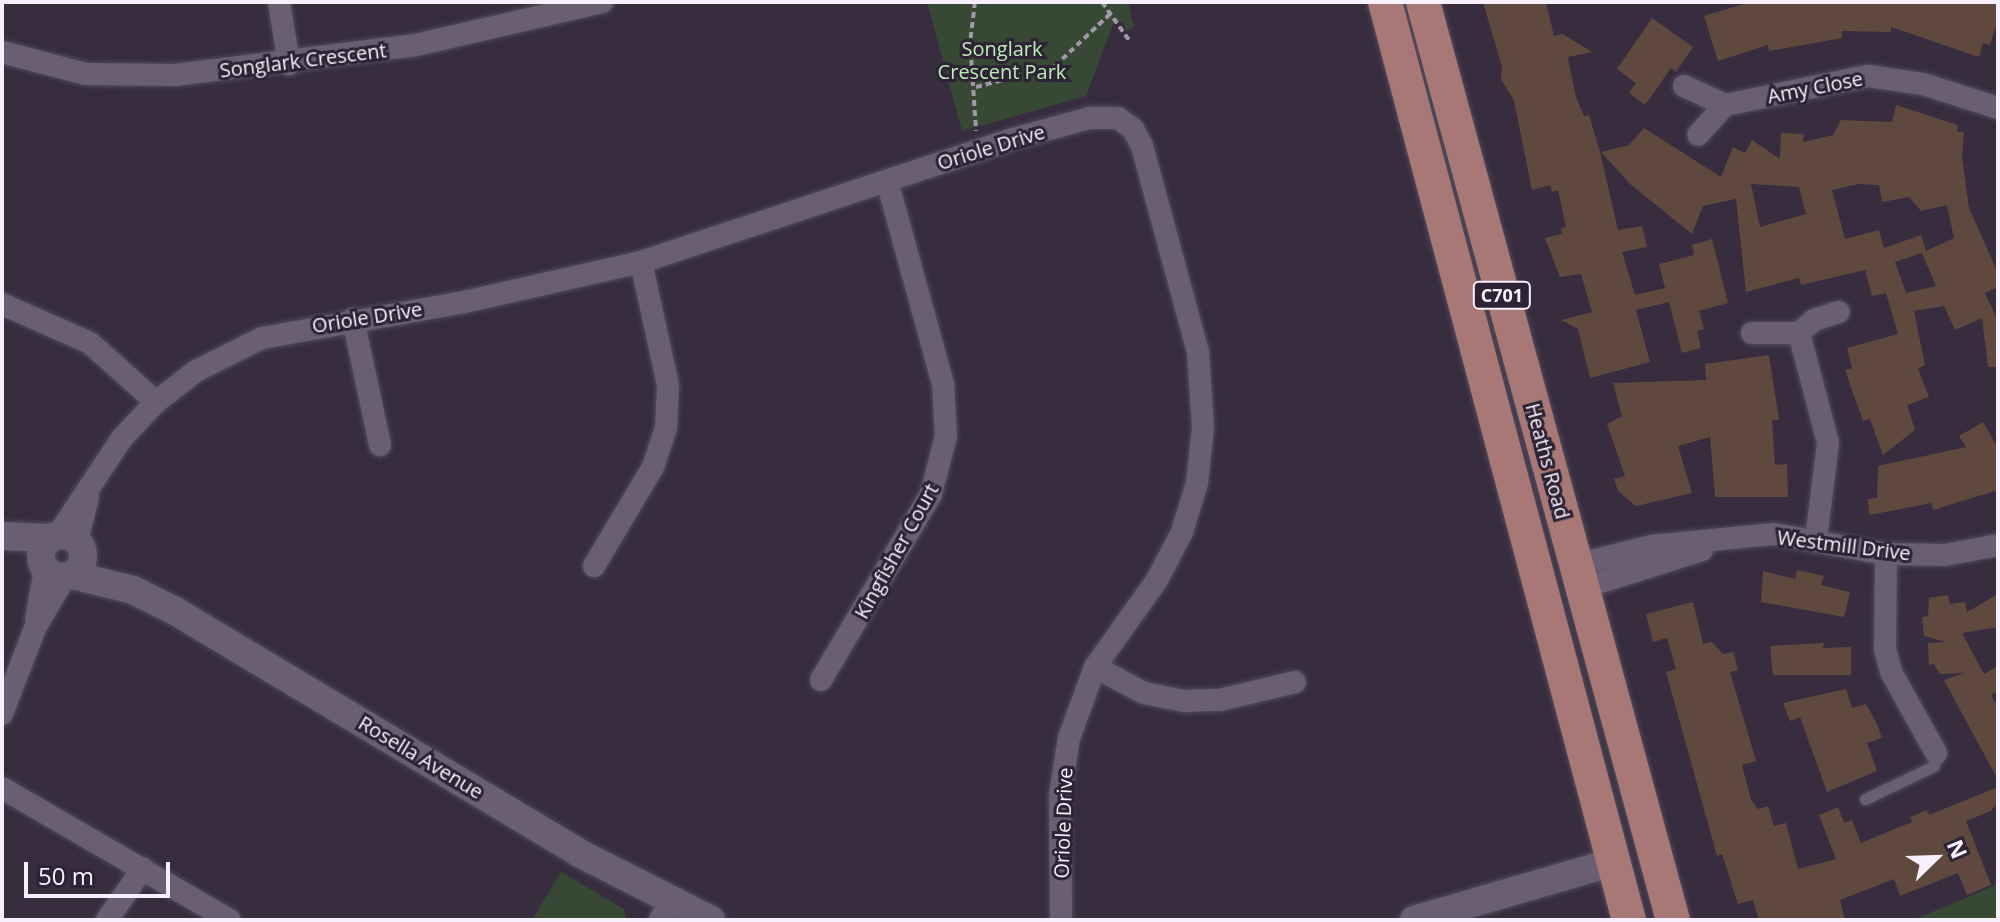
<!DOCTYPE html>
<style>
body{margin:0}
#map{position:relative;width:2000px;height:922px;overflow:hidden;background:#372d3f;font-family:"Open Sans",sans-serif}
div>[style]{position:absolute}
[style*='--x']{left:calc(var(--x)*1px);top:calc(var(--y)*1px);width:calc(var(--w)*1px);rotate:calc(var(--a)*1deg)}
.green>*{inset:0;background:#374834}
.building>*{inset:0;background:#5f493e}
.path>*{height:4px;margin-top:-2px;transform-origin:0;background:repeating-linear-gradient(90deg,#a198a7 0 6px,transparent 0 10px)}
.roads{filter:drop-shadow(0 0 2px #524a5a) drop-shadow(0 0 2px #524a5a)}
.service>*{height:11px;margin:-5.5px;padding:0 5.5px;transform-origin:5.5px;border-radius:5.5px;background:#695e72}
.minor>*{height:22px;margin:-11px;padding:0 11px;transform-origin:11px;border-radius:11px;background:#695e72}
.tertiary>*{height:28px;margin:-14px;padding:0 14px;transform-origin:14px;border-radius:14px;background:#695e72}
.tertiary>.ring{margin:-14px;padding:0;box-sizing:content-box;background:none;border:28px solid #695e72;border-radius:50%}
.primary>*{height:34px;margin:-17px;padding:0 17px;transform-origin:17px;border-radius:17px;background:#a77875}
span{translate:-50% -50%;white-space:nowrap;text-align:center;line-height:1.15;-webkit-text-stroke:6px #2d2335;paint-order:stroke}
.shield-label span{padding:2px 6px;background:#2d2335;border:2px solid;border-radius:6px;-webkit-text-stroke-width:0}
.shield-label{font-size:18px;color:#f8f1fd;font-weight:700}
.park-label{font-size:20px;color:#bbecb4}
.street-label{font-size:20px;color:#f8f1fd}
.frame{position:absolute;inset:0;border:4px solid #f8f1fd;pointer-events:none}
.north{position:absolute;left:1896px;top:818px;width:80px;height:80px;-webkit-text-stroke:6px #2d2335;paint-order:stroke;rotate:67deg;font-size:22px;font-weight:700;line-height:32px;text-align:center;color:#f8f1fd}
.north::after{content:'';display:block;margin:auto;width:28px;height:36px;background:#f8f1fd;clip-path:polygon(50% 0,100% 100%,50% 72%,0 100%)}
.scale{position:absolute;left:24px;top:862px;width:146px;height:36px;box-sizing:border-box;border:4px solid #f8f1fd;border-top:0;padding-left:10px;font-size:24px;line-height:28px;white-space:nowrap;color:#f8f1fd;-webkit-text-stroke:6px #2d2335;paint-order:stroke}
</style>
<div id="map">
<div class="green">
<i style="clip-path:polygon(927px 2px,1128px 2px,1134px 27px,1126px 31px,1123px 21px,1113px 24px,1086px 96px,962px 131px)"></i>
<i style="clip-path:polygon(561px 872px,624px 909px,627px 920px,532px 920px)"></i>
<i style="clip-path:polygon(1998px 876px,1998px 920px,1913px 920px,1994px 886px)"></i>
</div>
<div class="building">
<i style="clip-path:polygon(1483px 2px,1546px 2px,1554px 36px,1563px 34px,1592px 52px,1568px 57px,1569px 64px,1576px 97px,1584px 116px,1589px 115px,1600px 152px,1618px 230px,1642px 226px,1647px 247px,1622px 252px,1635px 295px,1665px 288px,1659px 264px,1694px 255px,1692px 245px,1712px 239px,1728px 303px,1699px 311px,1704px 329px,1697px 331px,1701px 348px,1682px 353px,1669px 302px,1636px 310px,1650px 362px,1590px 378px,1578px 329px,1561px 320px,1592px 312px,1581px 274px,1560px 277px,1545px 238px,1562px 234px,1561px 228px,1566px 227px,1558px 190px,1552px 192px,1550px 185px,1532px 190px,1514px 101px,1501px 79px,1502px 67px)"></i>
<i style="clip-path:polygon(1750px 2px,1998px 2px,1998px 19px,1990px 45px,1983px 43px,1979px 57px,1891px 27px,1891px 32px,1842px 31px,1842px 38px,1769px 51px,1768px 45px,1718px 61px,1704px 16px)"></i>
<i style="clip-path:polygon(1652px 18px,1693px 47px,1676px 72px,1671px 68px,1645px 105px,1629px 93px,1636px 83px,1617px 69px)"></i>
<i style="clip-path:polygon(evenodd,1896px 105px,1958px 125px,1957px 131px,1964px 133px,1962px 156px,1969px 208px,1998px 273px,1998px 287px,1985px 293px,1998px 321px,1998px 367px,1988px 367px,1982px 318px,1955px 330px,1944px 306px,1914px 311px,1925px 365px,1918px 369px,1929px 397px,1907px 405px,1915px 430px,1883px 455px,1870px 419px,1863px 421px,1845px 370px,1852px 368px,1847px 348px,1898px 334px,1886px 293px,1872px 296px,1865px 270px,1801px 285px,1799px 278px,1746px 292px,1736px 199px,1703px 206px,1692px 234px,1630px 184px,1601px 152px,1629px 145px,1644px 128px,1721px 177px,1733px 147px,1745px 153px,1752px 140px,1780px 159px,1781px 133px,1804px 134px,1803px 142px,1833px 135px,1841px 120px,1892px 122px,1896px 105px,1751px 184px,1799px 187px,1806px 214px,1760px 227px,1751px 184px,1896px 105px,1859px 184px,1879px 185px,1882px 202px,1909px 197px,1921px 211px,1947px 205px,1954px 238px,1926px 251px,1921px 235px,1884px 248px,1879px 230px,1845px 239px,1832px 190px,1859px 184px,1896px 105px,1922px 253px,1936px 286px,1906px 293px,1895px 262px,1922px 253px)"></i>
<i style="clip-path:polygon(1769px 355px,1779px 420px,1772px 420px,1775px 465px,1787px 464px,1788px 497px,1715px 497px,1710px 437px,1678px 446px,1692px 493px,1636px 506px,1618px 491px,1614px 479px,1625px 476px,1607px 424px,1622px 416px,1613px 383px,1706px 380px,1705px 364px)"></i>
<i style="clip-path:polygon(1983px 422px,1998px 448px,1998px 490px,1933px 510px,1932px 503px,1869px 515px,1868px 499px,1877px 498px,1878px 466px,1966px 447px,1959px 436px)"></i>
<i style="clip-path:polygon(1797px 570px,1824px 576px,1821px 585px,1850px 592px,1844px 617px,1761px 602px,1763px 571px,1795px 579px)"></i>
<i style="clip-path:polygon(1998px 594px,1998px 627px,1962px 633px,1984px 674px,1998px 666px,1998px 691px,1991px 695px,1998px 707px,1998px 780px,1944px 680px,1964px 673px,1940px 674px,1934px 664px,1929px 665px,1928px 643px,1946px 642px,1924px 636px,1922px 617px,1928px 616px,1929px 598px,1948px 595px,1950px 604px,1965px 602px,1967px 612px)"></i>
<i style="clip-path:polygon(1693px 602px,1703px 644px,1712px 642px,1723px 654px,1733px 652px,1738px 670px,1730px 672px,1756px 761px,1742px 765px,1751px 800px,1758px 809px,1768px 806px,1774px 826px,1786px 823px,1798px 869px,1836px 859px,1819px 815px,1838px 807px,1844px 823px,1852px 820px,1861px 843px,1912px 822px,1910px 817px,1927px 810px,1929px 815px,1998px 787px,1998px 802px,1991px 811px,1966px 821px,1991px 885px,1967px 895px,1958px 873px,1900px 896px,1894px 879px,1840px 900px,1845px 920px,1759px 920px,1753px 900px,1738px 904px,1722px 854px,1717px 856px,1666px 672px,1676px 669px,1667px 638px,1653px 642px,1646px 614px)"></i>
<i style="clip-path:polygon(1824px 643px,1823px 648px,1851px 647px,1851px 675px,1773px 675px,1770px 646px)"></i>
<i style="clip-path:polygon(1846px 689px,1852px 708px,1866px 704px,1876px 722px,1882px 738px,1867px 743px,1877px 771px,1827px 792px,1800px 717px,1790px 721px,1783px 703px)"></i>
</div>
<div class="path">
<i style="--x:975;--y:2;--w:38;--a:97"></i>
<i style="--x:970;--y:40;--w:91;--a:86.2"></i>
<i style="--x:1102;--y:2;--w:47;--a:54.6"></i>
<i style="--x:976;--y:87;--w:82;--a:-14.9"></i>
<i style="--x:1055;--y:66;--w:76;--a:-43.4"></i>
</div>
<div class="roads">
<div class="service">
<i style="--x:1865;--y:799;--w:76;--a:-25.6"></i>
<i style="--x:1934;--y:766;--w:13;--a:-81"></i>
</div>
<div class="minor">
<i style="--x:279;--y:2;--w:63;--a:80.8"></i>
<i style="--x:2;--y:52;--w:86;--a:14.8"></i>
<i style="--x:85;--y:74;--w:90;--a:0.6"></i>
<i style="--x:175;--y:75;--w:243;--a:-7.1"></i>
<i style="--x:416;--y:45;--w:191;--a:-13"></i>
<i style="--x:1684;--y:86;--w:45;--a:24.9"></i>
<i style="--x:1725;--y:105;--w:40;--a:132"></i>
<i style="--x:1725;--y:105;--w:146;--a:-11.5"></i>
<i style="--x:1868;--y:76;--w:56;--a:8.3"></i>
<i style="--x:1923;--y:84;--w:79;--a:17.7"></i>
<i style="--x:2;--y:304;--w:96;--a:23.9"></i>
<i style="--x:90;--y:343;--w:89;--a:41.8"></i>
<i style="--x:353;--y:319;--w:129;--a:77.9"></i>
<i style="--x:1752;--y:333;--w:47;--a:0"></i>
<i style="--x:1799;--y:333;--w:114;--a:75.2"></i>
<i style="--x:1828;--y:443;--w:97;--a:97.1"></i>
<i style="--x:1799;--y:333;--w:20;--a:-41"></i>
<i style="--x:1814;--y:320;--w:26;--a:-18"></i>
<i style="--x:57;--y:536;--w:118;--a:-56.4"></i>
<i style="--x:122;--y:438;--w:50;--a:-46.6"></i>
<i style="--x:156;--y:402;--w:51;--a:-37.8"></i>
<i style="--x:196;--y:371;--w:74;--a:-26.6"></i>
<i style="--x:262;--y:338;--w:205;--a:-10.1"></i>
<i style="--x:464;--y:302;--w:181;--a:-12.7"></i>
<i style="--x:641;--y:262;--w:388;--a:-18.3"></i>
<i style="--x:1009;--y:140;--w:84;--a:-15.2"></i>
<i style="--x:1090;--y:118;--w:28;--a:0"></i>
<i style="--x:1118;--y:118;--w:19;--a:36"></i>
<i style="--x:1133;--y:129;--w:19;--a:62"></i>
<i style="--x:1142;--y:146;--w:213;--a:74.8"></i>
<i style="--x:1198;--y:352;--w:75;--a:86.2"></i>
<i style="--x:1203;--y:427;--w:56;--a:96.1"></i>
<i style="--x:1197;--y:483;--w:51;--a:107"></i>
<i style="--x:1182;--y:532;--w:54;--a:117.5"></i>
<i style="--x:1157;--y:580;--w:107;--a:125.5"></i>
<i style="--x:1095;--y:667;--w:76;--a:110.1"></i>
<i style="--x:1069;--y:738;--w:58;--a:99"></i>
<i style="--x:1060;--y:795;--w:125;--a:89.5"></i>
<i style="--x:77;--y:542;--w:46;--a:-76.3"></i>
<i style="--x:1886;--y:554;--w:95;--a:90.6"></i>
<i style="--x:1885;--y:649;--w:24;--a:75"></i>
<i style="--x:1891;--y:672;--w:93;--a:60.9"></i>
<i style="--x:1576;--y:565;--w:77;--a:-14.2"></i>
<i style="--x:1651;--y:546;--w:124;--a:-5.6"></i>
<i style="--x:1774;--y:534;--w:114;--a:10.1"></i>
<i style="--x:1886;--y:554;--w:59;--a:1"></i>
<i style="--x:1945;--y:555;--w:54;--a:-10.7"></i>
<i style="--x:594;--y:566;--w:115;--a:-59.2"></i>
<i style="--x:653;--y:467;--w:41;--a:-71.6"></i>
<i style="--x:666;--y:428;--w:43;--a:-87.3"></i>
<i style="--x:668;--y:385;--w:126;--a:-102.4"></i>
<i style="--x:1582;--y:588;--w:126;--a:-17.6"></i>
<i style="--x:36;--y:619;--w:50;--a:-79.6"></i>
<i style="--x:1095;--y:667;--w:55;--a:28"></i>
<i style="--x:1144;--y:693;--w:41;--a:11.3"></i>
<i style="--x:1184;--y:701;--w:36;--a:-2"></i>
<i style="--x:1220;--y:700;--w:77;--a:-13.5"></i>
<i style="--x:821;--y:680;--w:216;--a:-59.4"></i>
<i style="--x:931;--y:494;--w:60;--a:-75.5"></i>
<i style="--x:946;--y:436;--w:52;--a:-93.3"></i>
<i style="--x:943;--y:384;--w:211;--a:-105.4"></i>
<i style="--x:2;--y:714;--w:92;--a:-69"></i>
<i style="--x:35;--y:628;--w:59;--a:-59.5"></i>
<i style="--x:2;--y:788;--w:263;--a:30.1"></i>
<i style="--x:107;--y:920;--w:63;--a:-55.3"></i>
<i style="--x:660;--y:920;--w:22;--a:-60"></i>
</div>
<div class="tertiary">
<i class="ring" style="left:41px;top:535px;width:14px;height:14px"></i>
<i style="--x:2;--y:536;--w:48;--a:2.4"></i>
<i style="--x:72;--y:575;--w:63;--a:13.8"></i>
<i style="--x:133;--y:590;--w:47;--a:26.6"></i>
<i style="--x:175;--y:611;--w:471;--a:30.9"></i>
<i style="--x:579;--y:853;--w:148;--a:26.9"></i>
<i style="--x:1414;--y:920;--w:207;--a:-16.2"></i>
</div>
<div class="primary">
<i style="--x:1385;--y:2;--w:950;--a:75.12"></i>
<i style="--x:1423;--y:2;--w:951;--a:74.77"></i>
</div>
</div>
<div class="shield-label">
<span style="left:1502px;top:295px">C701</span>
</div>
<div class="park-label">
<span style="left:1002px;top:60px">Songlark<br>Crescent Park</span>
</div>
<div class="street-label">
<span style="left:303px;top:60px;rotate:-7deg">Songlark Crescent</span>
<span style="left:1815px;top:87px;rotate:-11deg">Amy Close</span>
<span style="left:991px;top:147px;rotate:-17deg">Oriole Drive</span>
<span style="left:367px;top:317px;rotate:-9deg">Oriole Drive</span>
<span style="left:1548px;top:461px;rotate:75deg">Heaths Road</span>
<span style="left:1844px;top:545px;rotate:7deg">Westmill Drive</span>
<span style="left:896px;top:551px;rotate:-61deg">Kingfisher Court</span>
<span style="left:421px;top:757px;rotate:31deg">Rosella Avenue</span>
<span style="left:1063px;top:823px;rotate:-88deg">Oriole Drive</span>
</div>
<div class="frame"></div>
<div class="north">N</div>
<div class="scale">50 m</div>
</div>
